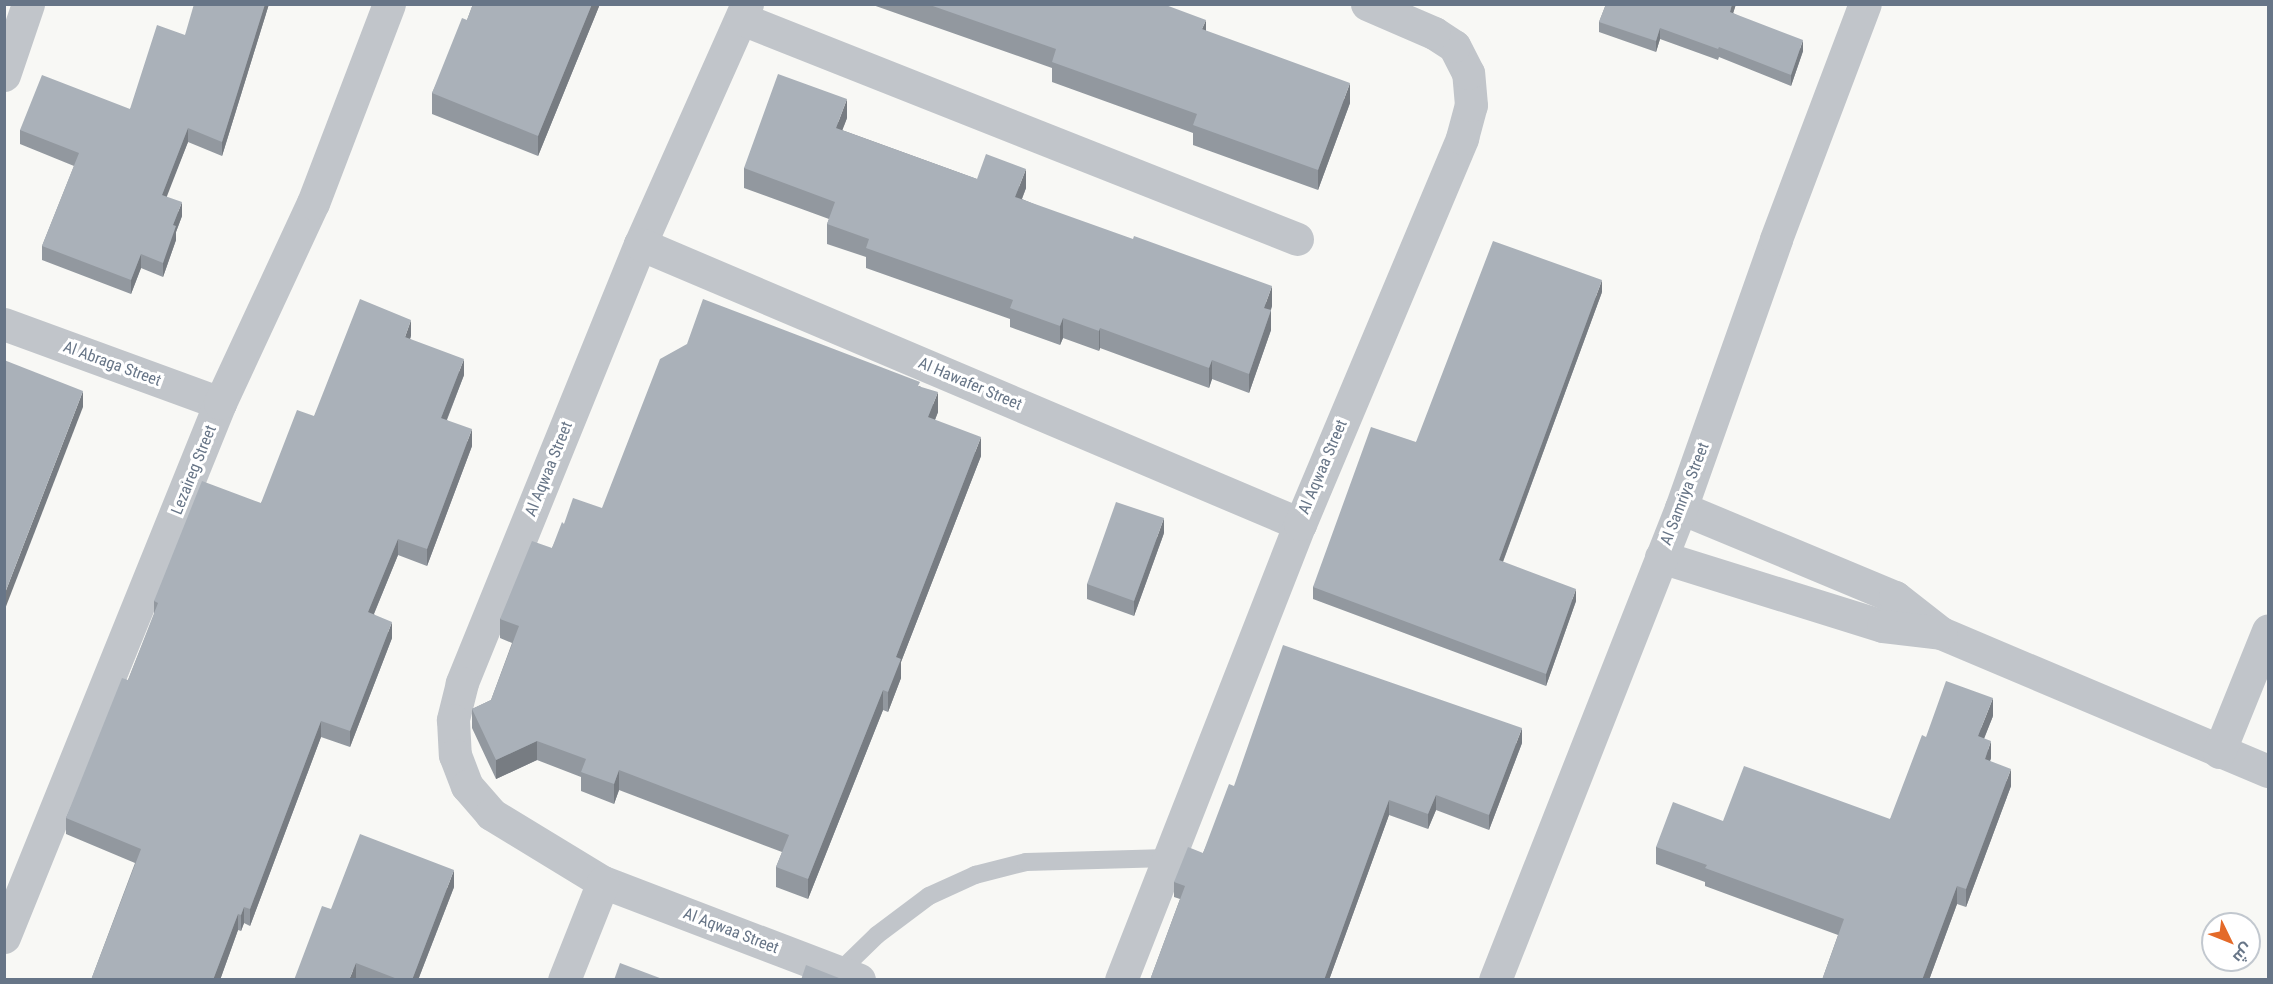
<!DOCTYPE html>
<meta charset="utf-8">
<style>
body{margin:0}
#map{position:relative;width:2273px;height:984px;overflow:hidden;background:#f8f8f5;font-family:"Roboto Condensed",Cairo,sans-serif}
div>[style]{position:absolute}
[style*='--x']{left:calc(var(--x)*1px);top:calc(var(--y)*1px);width:calc(var(--w)*1px);rotate:calc(var(--a)*1deg)}
.service>*{height:18px;margin:-9px;padding:0 9px;transform-origin:9px;border-radius:9px;background:#c1c5ca}
.minor>*{height:33px;margin:-16.5px;padding:0 16.5px;transform-origin:16.5px;border-radius:16.5px;background:#c1c5ca}
.tertiary>*{height:33px;margin:-16.5px;padding:0 16.5px;transform-origin:16.5px;border-radius:16.5px;background:#c1c5ca}
.wall>*{inset:0;background:#92989f}
.shaded-wall>*{inset:0;background:#777c82}
.building>*{inset:0;background:#aab1b9}
span{translate:-50% -50%;white-space:nowrap;text-align:center;line-height:1.15;-webkit-text-stroke:6px #fff;paint-order:stroke}
.street-label{font-size:16px;color:#677587}
.frame{position:absolute;inset:0;border:6px solid #677587;pointer-events:none}
.north{position:absolute;left:2201px;top:912px;width:60px;height:60px;box-sizing:border-box;background:#fff;border:2px solid #c2c8cf;border-radius:50%;rotate:133deg;font-size:16px;font-weight:700;line-height:24px;text-align:center;color:#677587}
.north::after{content:'';display:block;margin:auto;width:21px;height:27px;background:#e46a29;clip-path:polygon(50% 0,100% 100%,50% 72%,0 100%)}
</style>
<div id="map">
<div class="service">
<i style="--x:839;--y:972;--w:53;--a:-44.2"></i>
<i style="--x:877;--y:935;--w:65;--a:-36.9"></i>
<i style="--x:929;--y:896;--w:51;--a:-24.5"></i>
<i style="--x:975;--y:875;--w:53;--a:-14.3"></i>
<i style="--x:1026;--y:862;--w:142;--a:-1.6"></i>
</div>
<div class="minor">
<i style="--x:747;--y:4;--w:263;--a:114"></i>
<i style="--x:640;--y:244;--w:474;--a:112.1"></i>
<i style="--x:462;--y:683;--w:38;--a:104"></i>
<i style="--x:453;--y:720;--w:35;--a:87"></i>
<i style="--x:455;--y:755;--w:33;--a:69"></i>
<i style="--x:467;--y:786;--w:37;--a:49"></i>
<i style="--x:491;--y:814;--w:131;--a:31.3"></i>
<i style="--x:603;--y:882;--w:274;--a:20.9"></i>
<i style="--x:742;--y:19;--w:597;--a:21.62"></i>
<i style="--x:4;--y:75;--w:75;--a:-71.3"></i>
<i style="--x:640;--y:244;--w:717;--a:22.99"></i>
<i style="--x:4;--y:324;--w:230;--a:20.1"></i>
<i style="--x:1681;--y:508;--w:232;--a:22.6"></i>
<i style="--x:1895;--y:597;--w:58;--a:38"></i>
<i style="--x:1941;--y:633;--w:355;--a:22.9"></i>
<i style="--x:1661;--y:557;--w:232;--a:17.3"></i>
<i style="--x:1883;--y:626;--w:58;--a:6.9"></i>
<i style="--x:2219;--y:752;--w:131;--a:-68"></i>
<i style="--x:4;--y:937;--w:576;--a:-67.98"></i>
<i style="--x:220;--y:403;--w:221;--a:-65.1"></i>
<i style="--x:313;--y:203;--w:213;--a:-69.1"></i>
<i style="--x:564;--y:980;--w:105;--a:-68.3"></i>
<i style="--x:1121;--y:980;--w:490;--a:-68.6"></i>
<i style="--x:1300;--y:524;--w:419;--a:-67.2"></i>
<i style="--x:1462;--y:138;--w:34;--a:-75"></i>
<i style="--x:1471;--y:105;--w:32;--a:-95"></i>
<i style="--x:1468;--y:73;--w:30;--a:-117"></i>
<i style="--x:1454;--y:46;--w:24;--a:-147"></i>
<i style="--x:1434;--y:33;--w:73;--a:-156.6"></i>
</div>
<div class="tertiary">
<i style="--x:1495;--y:980;--w:507;--a:-68.49"></i>
<i style="--x:1681;--y:508;--w:285;--a:-70.5"></i>
<i style="--x:1776;--y:239;--w:251;--a:-69.3"></i>
</div>
<div class="wall">
<i style="clip-path:polygon(269px 4px,222px 156px,188px 142px,166px 196px,182px 216px,176px 232px,176px 240px,163px 277px,141px 268px,131px 294px,42px 260px,42px 246px,74px 166px,20px 144px,20px 130px,130px 109px,185px 35px)"></i>
<i style="clip-path:polygon(473px 4px,600px 4px,538px 156px,432px 114px,432px 93px,467px 20px)"></i>
<i style="clip-path:polygon(870px 4px,1163px 4px,1206px 31px,1350px 103px,1318px 190px,1193px 145px,1193px 133px,1052px 82px,1052px 68px)"></i>
<i style="clip-path:polygon(1606px 4px,1736px 4px,1733px 13px,1803px 51px,1791px 86px,1719px 57px,1718px 60px,1660px 39px,1656px 52px,1599px 32px,1599px 22px)"></i>
<i style="clip-path:polygon(847px 118px,842px 130px,977px 179px,1026px 188px,1022px 199px,1272px 306px,1271px 310px,1271px 330px,1249px 393px,1212px 379px,1209px 388px,1100px 348px,1099px 351px,1063px 338px,1060px 345px,1010px 327px,1010px 319px,866px 268px,866px 257px,827px 244px,827px 224px,829px 219px,744px 188px,744px 168px)"></i>
<i style="clip-path:polygon(1602px 292px,1503px 562px,1576px 601px,1546px 686px,1313px 599px,1313px 587px,1416px 442px)"></i>
<i style="clip-path:polygon(411px 336px,410px 339px,464px 375px,447px 420px,472px 446px,427px 566px,398px 555px,374px 614px,392px 638px,350px 747px,321px 737px,250px 926px,244px 923px,241px 931px,238px 930px,220px 980px,91px 980px,135px 863px,66px 834px,66px 818px,128px 680px,154px 615px,154px 601px,261px 503px,314px 416px)"></i>
<i style="clip-path:polygon(920px 386px,938px 412px,935px 420px,981px 456px,901px 662px,901px 678px,888px 712px,883px 710px,808px 899px,776px 887px,776px 867px,782px 852px,619px 790px,614px 804px,581px 791px,581px 777px,537px 760px,496px 779px,472px 728px,472px 709px,491px 700px,512px 643px,500px 638px,500px 619px,552px 548px,564px 524px,602px 508px)"></i>
<i style="clip-path:polygon(1164px 533px,1134px 616px,1087px 599px,1087px 584px)"></i>
<i style="clip-path:polygon(1993px 716px,1984px 738px,1991px 758px,1990px 761px,2011px 786px,1966px 907px,1957px 904px,1929px 980px,1822px 980px,1838px 935px,1705px 886px,1705px 882px,1656px 864px,1656px 847px,1723px 821px,1890px 819px)"></i>
<i style="clip-path:polygon(1522px 743px,1489px 830px,1436px 810px,1428px 829px,1389px 815px,1329px 980px,1150px 980px,1180px 899px,1174px 897px,1174px 882px,1203px 853px,1234px 786px)"></i>
<i style="clip-path:polygon(454px 887px,418px 980px,356px 979px,331px 909px)"></i>
</div>
<div class="shaded-wall">
<i style="clip-path:polygon(265px 4px,269px 4px,222px 156px,222px 142px)"></i>
<i style="clip-path:polygon(592px 4px,600px 4px,538px 156px,538px 136px)"></i>
<i style="clip-path:polygon(1732px 4px,1736px 4px,1730px 23px,1730px 12px)"></i>
<i style="clip-path:polygon(1206px 20px,1206px 40px,1202px 29px)"></i>
<i style="clip-path:polygon(1660px 28px,1660px 39px,1656px 52px,1656px 41px)"></i>
<i style="clip-path:polygon(1803px 40px,1803px 51px,1791px 86px,1791px 75px)"></i>
<i style="clip-path:polygon(1350px 83px,1350px 103px,1318px 190px,1318px 170px)"></i>
<i style="clip-path:polygon(847px 99px,847px 118px,836px 147px,836px 128px)"></i>
<i style="clip-path:polygon(188px 128px,188px 142px,162px 209px,162px 195px)"></i>
<i style="clip-path:polygon(1026px 169px,1026px 188px,1015px 216px,1015px 197px)"></i>
<i style="clip-path:polygon(182px 202px,182px 216px,176px 232px,176px 240px,163px 277px,163px 263px,173px 225px)"></i>
<i style="clip-path:polygon(141px 254px,141px 268px,131px 294px,131px 280px)"></i>
<i style="clip-path:polygon(1602px 280px,1602px 292px,1499px 572px,1499px 560px)"></i>
<i style="clip-path:polygon(1272px 286px,1272px 306px,1264px 327px,1264px 308px)"></i>
<i style="clip-path:polygon(1271px 310px,1271px 330px,1249px 393px,1249px 374px)"></i>
<i style="clip-path:polygon(1063px 318px,1063px 338px,1060px 345px,1060px 326px)"></i>
<i style="clip-path:polygon(411px 320px,411px 336px,405px 353px,405px 337px)"></i>
<i style="clip-path:polygon(1100px 328px,1100px 348px,1099px 351px,1099px 331px)"></i>
<i style="clip-path:polygon(464px 359px,464px 375px,441px 434px,441px 418px)"></i>
<i style="clip-path:polygon(1212px 360px,1212px 379px,1209px 388px,1209px 368px)"></i>
<i style="clip-path:polygon(83px 391px,83px 407px,5px 609px,5px 593px)"></i>
<i style="clip-path:polygon(938px 392px,938px 412px,928px 437px,928px 417px)"></i>
<i style="clip-path:polygon(472px 429px,472px 446px,427px 566px,427px 549px)"></i>
<i style="clip-path:polygon(981px 437px,981px 456px,901px 662px,901px 678px,888px 712px,888px 692px,896px 657px)"></i>
<i style="clip-path:polygon(1164px 518px,1164px 533px,1134px 616px,1134px 601px)"></i>
<i style="clip-path:polygon(398px 539px,398px 555px,368px 628px,368px 612px)"></i>
<i style="clip-path:polygon(1576px 589px,1576px 601px,1546px 686px,1546px 674px)"></i>
<i style="clip-path:polygon(392px 622px,392px 638px,350px 747px,350px 731px)"></i>
<i style="clip-path:polygon(883px 690px,883px 710px,808px 899px,808px 879px)"></i>
<i style="clip-path:polygon(1993px 698px,1993px 716px,1978px 754px,1978px 736px)"></i>
<i style="clip-path:polygon(321px 721px,321px 737px,250px 926px,250px 909px)"></i>
<i style="clip-path:polygon(1522px 728px,1522px 743px,1489px 830px,1489px 815px)"></i>
<i style="clip-path:polygon(537px 741px,537px 760px,496px 779px,496px 760px)"></i>
<i style="clip-path:polygon(1991px 741px,1991px 758px,1985px 776px,1985px 759px)"></i>
<i style="clip-path:polygon(2011px 769px,2011px 786px,1966px 907px,1966px 889px)"></i>
<i style="clip-path:polygon(619px 770px,619px 790px,614px 804px,614px 784px)"></i>
<i style="clip-path:polygon(1436px 795px,1436px 810px,1428px 829px,1428px 814px)"></i>
<i style="clip-path:polygon(1389px 800px,1389px 815px,1329px 980px,1324px 980px)"></i>
<i style="clip-path:polygon(454px 870px,454px 887px,418px 980px,412px 980px)"></i>
<i style="clip-path:polygon(1957px 886px,1957px 904px,1929px 980px,1922px 980px)"></i>
<i style="clip-path:polygon(244px 907px,244px 923px,241px 931px,241px 915px)"></i>
<i style="clip-path:polygon(238px 914px,238px 930px,220px 980px,213px 980px)"></i>
<i style="clip-path:polygon(356px 963px,356px 980px,349px 980px)"></i>
</div>
<div class="building">
<i style="clip-path:polygon(194px 4px,265px 4px,222px 142px,188px 128px,162px 195px,182px 202px,173px 225px,176px 226px,163px 263px,141px 254px,131px 280px,42px 246px,79px 153px,20px 130px,42px 75px,130px 109px,157px 25px,185px 35px)"></i>
<i style="clip-path:polygon(473px 4px,592px 4px,538px 136px,432px 93px,462px 18px,467px 20px)"></i>
<i style="clip-path:polygon(927px 4px,1163px 4px,1206px 20px,1202px 29px,1350px 83px,1318px 170px,1193px 125px,1197px 114px,1052px 62px,1056px 49px)"></i>
<i style="clip-path:polygon(1606px 4px,1732px 4px,1730px 12px,1803px 40px,1791px 75px,1719px 47px,1718px 49px,1660px 28px,1656px 41px,1599px 22px)"></i>
<i style="clip-path:polygon(778px 74px,847px 99px,836px 128px,977px 179px,986px 154px,1026px 169px,1015px 197px,1133px 239px,1134px 236px,1272px 286px,1264px 308px,1271px 310px,1249px 374px,1212px 360px,1209px 368px,1100px 328px,1099px 331px,1063px 318px,1060px 326px,1010px 308px,1013px 300px,866px 248px,869px 239px,827px 224px,835px 202px,744px 168px)"></i>
<i style="clip-path:polygon(1493px 241px,1602px 280px,1499px 560px,1576px 589px,1546px 674px,1313px 587px,1371px 427px,1416px 442px)"></i>
<i style="clip-path:polygon(360px 299px,411px 320px,405px 337px,464px 359px,441px 418px,472px 429px,427px 549px,398px 539px,368px 612px,392px 622px,350px 731px,321px 721px,250px 909px,244px 907px,241px 915px,238px 914px,213px 980px,91px 980px,141px 849px,66px 818px,122px 678px,128px 680px,158px 603px,154px 601px,202px 481px,261px 503px,297px 410px,314px 416px)"></i>
<i style="clip-path:polygon(703px 299px,920px 382px,918px 386px,938px 392px,928px 417px,981px 437px,896px 657px,901px 659px,888px 692px,883px 690px,808px 879px,776px 867px,789px 835px,619px 770px,614px 784px,581px 772px,586px 759px,537px 741px,496px 760px,472px 709px,491px 700px,519px 626px,500px 619px,532px 541px,552px 548px,562px 522px,564px 524px,573px 498px,602px 508px,660px 359px,687px 344px)"></i>
<i style="clip-path:polygon(4px 360px,83px 391px,5px 593px,4px 593px)"></i>
<i style="clip-path:polygon(1116px 502px,1164px 518px,1134px 601px,1087px 584px)"></i>
<i style="clip-path:polygon(1283px 645px,1522px 728px,1489px 815px,1436px 795px,1428px 814px,1389px 800px,1324px 980px,1150px 980px,1185px 886px,1174px 882px,1188px 847px,1203px 853px,1229px 784px,1234px 786px)"></i>
<i style="clip-path:polygon(1946px 681px,1993px 698px,1978px 736px,1991px 741px,1985px 759px,2011px 769px,1966px 889px,1957px 886px,1922px 980px,1822px 980px,1844px 919px,1705px 868px,1707px 865px,1656px 847px,1673px 802px,1723px 821px,1744px 766px,1890px 819px,1922px 735px,1926px 737px)"></i>
<i style="clip-path:polygon(360px 834px,454px 870px,412px 980px,400px 980px,356px 963px,349px 980px,294px 980px,322px 906px,331px 909px)"></i>
<i style="clip-path:polygon(620px 963px,665px 980px,614px 980px)"></i>
<i style="clip-path:polygon(806px 965px,844px 980px,801px 980px)"></i>
</div>
<div class="street-label">
<span style="left:112px;top:364px;rotate:20deg">Al Abraga Street</span>
<span style="left:970px;top:384px;rotate:23deg">Al Hawafer Street</span>
<span style="left:1323px;top:467px;rotate:-67deg">Al Aqwaa Street</span>
<span style="left:549px;top:469px;rotate:-68deg">Al Aqwaa Street</span>
<span style="left:194px;top:470px;rotate:-68deg">Lezaireg Street</span>
<span style="left:1685px;top:494px;rotate:-69deg">Al Samriya Street</span>
<span style="left:731px;top:931px;rotate:21deg">Al Aqwaa Street</span>
</div>
<div class="frame"></div>
<div class="north">ش</div>
</div>
